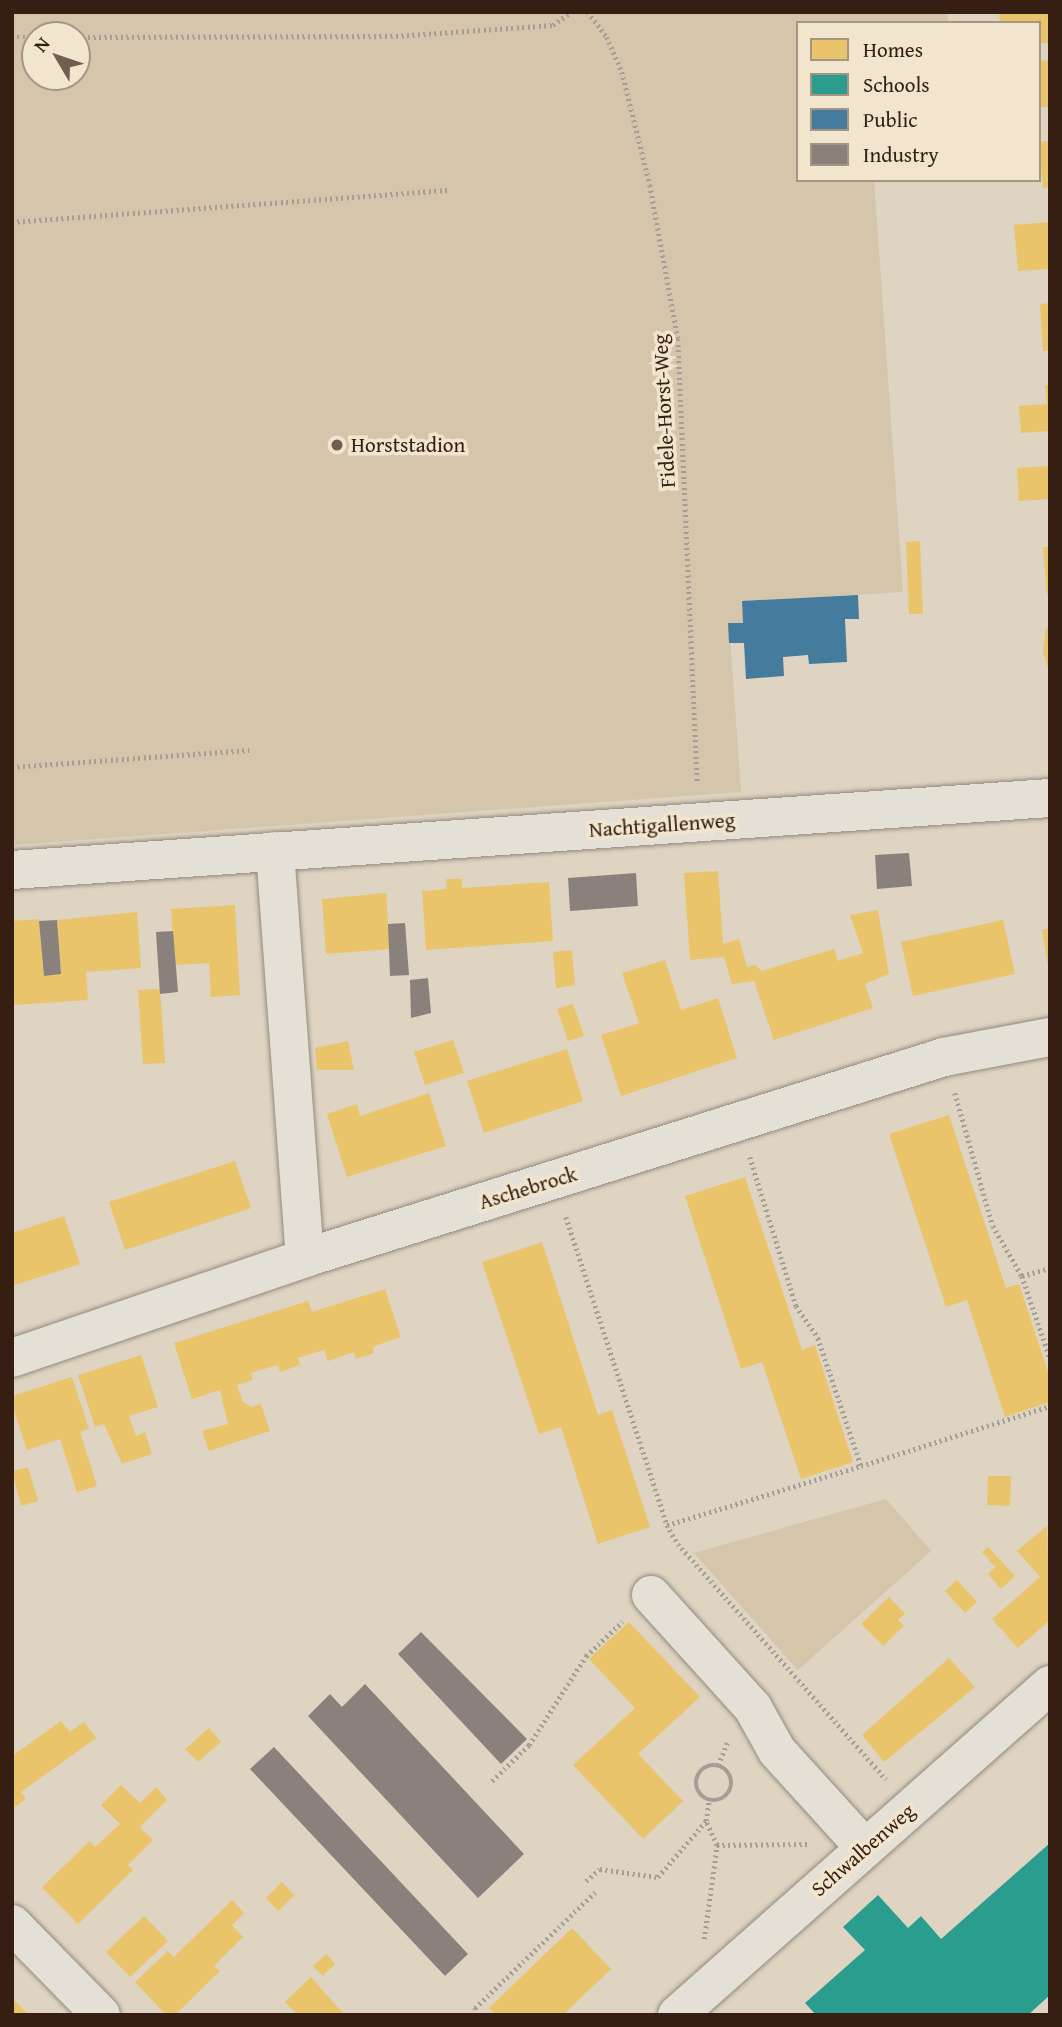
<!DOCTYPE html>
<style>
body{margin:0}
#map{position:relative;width:1062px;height:2027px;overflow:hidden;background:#ded4c1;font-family:"Gentium Book Plus",serif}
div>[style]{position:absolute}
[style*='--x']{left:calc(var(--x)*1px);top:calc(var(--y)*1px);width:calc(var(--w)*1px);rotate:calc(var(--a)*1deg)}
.green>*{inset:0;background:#d4c5ab}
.homes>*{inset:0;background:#e9c46a}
.schools>*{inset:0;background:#2a9d8f}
.public>*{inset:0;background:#457b9d}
.industry>*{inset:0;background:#8a817c}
.path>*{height:4.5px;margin-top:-2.25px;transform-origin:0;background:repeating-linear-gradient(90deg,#a59e96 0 2px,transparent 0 5.5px)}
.path>.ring{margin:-2.25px;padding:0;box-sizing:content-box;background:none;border:4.5px solid #a59e96;border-radius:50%}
.roads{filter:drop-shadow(0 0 2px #938a7e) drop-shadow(0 0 2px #938a7e)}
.minor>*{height:38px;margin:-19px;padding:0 19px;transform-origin:19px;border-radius:19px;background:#e5e0d6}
.dots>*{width:19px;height:19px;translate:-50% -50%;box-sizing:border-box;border:4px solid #f2e5ce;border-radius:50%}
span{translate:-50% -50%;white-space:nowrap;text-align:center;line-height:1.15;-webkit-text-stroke:7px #f2e5ce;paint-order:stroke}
.street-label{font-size:21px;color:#361e13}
.poi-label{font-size:21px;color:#361e13}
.left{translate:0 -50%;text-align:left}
.frame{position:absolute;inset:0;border:14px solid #361e13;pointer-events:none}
.legend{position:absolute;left:796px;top:21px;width:245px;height:161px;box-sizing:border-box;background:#f2e5ce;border:2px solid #a79583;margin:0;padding:9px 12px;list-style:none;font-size:21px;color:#361e13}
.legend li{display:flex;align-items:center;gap:14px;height:35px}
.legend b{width:35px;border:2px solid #a79583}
.north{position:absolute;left:21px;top:21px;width:70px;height:70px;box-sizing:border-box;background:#f2e5ce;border:2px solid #a79583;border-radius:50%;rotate:309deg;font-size:19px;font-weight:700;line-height:28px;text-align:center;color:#361e13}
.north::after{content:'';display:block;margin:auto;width:24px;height:32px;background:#715e50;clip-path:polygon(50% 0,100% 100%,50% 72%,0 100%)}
</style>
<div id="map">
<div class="green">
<i style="clip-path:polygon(evenodd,12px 12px,948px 12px,948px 23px,798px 23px,798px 180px,874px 180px,903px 592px,742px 601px,743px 623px,729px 623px,741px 792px,12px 845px,12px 12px,35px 35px,77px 35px,77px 77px,35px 77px,35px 35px)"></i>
<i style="clip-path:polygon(886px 1499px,931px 1551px,798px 1670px,694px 1553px)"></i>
</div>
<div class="homes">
<i style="clip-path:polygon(999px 12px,1050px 12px,1050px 43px,1039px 43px,1039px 23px,1000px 23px)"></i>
<i style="clip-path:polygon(1050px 60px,1050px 107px,1039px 107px,1039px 61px)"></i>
<i style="clip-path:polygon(1050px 141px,1050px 187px,1043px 188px,1039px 142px)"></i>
<i style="clip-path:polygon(1050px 222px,1050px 269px,1018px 271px,1014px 225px)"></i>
<i style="clip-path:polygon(1050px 303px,1050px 351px,1043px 351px,1040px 304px)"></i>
<i style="clip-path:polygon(1045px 385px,1050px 385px,1050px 431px,1021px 433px,1019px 406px,1047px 404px)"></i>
<i style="clip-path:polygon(1050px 466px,1050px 499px,1019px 501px,1017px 468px)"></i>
<i style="clip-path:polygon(920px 541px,923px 614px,909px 614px,906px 542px)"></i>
<i style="clip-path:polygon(1043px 547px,1050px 547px,1050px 594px,1047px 595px)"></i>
<i style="clip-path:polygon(1046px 628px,1050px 628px,1050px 674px,1043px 652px)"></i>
<i style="clip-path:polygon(718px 871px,723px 944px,739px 939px,747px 967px,755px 965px,762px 971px,834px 949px,838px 961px,863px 953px,850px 915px,878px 910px,889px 974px,865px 984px,873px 1008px,774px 1040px,754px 981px,732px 984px,724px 957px,690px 960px,684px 873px)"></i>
<i style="clip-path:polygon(446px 879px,462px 879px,462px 888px,549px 882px,553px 941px,426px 950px,422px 891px,447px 889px)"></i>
<i style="clip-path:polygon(386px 893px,390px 949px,326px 954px,322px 899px)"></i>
<i style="clip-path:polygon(235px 905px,240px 995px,211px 997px,209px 963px,175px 965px,171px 909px)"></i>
<i style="clip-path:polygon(137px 912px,141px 968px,86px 972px,88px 1000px,12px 1005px,12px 921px,39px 919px,44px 976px,61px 974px,57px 920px)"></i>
<i style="clip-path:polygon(1003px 920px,1015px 974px,913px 996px,901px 942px)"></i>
<i style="clip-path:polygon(1050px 928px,1050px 966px,1048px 966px,1042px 930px)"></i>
<i style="clip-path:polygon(572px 950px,575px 985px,556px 988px,553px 952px)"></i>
<i style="clip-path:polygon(665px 960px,681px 1010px,718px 998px,737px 1058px,621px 1096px,601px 1035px,639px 1023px,622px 973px)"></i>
<i style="clip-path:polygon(160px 989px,165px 1063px,143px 1064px,138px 990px)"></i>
<i style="clip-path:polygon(573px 1004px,584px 1036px,568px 1041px,557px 1009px)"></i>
<i style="clip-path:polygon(453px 1040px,464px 1073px,425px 1085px,414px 1052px)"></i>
<i style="clip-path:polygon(348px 1041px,354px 1070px,317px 1070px,315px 1048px)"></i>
<i style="clip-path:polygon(567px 1049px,583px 1101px,484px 1133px,467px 1081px)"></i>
<i style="clip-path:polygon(429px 1093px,446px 1146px,347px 1177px,327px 1114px,357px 1104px,360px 1116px)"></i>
<i style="clip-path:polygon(949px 1115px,1006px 1288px,1019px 1284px,1050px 1378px,1050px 1402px,1005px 1417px,967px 1300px,946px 1307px,889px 1134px)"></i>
<i style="clip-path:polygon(235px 1161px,251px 1208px,125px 1250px,109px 1202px)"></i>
<i style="clip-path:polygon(745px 1177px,802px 1350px,815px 1345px,853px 1462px,801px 1479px,762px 1362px,741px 1369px,685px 1196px)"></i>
<i style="clip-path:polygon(64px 1216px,80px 1264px,12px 1286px,12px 1233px)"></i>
<i style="clip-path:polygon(542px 1242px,598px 1415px,612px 1410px,650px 1527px,598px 1544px,561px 1427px,539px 1434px,482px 1262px)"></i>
<i style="clip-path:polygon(385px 1289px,401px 1337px,372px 1347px,374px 1353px,356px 1359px,354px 1352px,328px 1361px,324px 1350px,298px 1358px,300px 1365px,280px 1372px,278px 1365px,251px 1373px,253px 1380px,237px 1385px,243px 1402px,252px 1407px,261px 1404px,270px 1431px,209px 1451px,202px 1431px,228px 1424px,220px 1390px,192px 1399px,174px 1343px,308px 1301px,312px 1312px)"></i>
<i style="clip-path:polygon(141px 1355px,158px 1407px,129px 1416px,136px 1436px,145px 1432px,152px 1454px,122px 1464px,104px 1424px,95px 1427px,78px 1375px)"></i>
<i style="clip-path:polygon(72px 1377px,89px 1429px,80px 1432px,97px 1486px,77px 1492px,60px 1439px,27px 1450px,12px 1405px,12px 1396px)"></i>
<i style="clip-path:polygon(28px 1467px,38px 1501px,21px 1506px,12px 1471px)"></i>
<i style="clip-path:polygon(988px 1476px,1011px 1476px,1010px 1506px,987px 1505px)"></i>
<i style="clip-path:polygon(1047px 1526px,1050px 1620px,1018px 1648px,992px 1619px,1040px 1577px,1017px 1551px)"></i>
<i style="clip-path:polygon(988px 1547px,1015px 1576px,1001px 1589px,988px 1574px,995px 1567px,982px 1552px)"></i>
<i style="clip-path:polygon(957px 1580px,977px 1602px,965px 1613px,945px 1591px)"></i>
<i style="clip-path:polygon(889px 1597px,905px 1614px,898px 1620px,904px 1626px,883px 1646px,861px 1624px)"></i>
<i style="clip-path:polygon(629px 1622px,700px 1697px,638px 1754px,683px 1801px,643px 1839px,573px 1765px,635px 1708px,589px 1659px)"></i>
<i style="clip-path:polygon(949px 1658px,975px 1687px,884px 1762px,862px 1735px)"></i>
<i style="clip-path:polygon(61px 1721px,70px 1732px,84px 1722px,96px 1738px,21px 1792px,26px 1799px,12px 1809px,12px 1756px)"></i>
<i style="clip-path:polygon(209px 1728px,221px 1742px,198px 1762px,185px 1749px)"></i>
<i style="clip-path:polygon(121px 1785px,140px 1803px,156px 1787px,167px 1800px,140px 1827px,153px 1840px,128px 1865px,133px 1870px,78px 1924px,42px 1887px,90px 1841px,95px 1847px,120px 1824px,101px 1805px)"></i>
<i style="clip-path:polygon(282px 1882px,294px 1895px,278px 1911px,266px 1898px)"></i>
<i style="clip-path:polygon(232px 1900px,244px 1913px,232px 1925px,243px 1937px,214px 1966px,220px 1971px,175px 2015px,166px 2015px,135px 1982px,168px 1951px,174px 1957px)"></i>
<i style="clip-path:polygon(144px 1916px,168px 1941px,130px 1977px,106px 1952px)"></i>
<i style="clip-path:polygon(572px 1928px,611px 1969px,563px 2015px,496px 2015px,489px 2008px)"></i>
<i style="clip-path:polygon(326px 1954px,335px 1964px,323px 1976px,313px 1966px)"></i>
<i style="clip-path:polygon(311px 1977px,323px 1991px,345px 2015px,298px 2015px,285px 2002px)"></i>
<i style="clip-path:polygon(12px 1998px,29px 2015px,12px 2015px)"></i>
</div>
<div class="schools">
<i style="clip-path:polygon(1050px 1843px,1050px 1995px,1028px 2015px,816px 2015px,805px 2003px,865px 1950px,843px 1927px,878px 1895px,908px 1928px,921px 1916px,941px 1939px)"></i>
</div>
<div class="public">
<i style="clip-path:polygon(858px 595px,859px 619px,845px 619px,847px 662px,809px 664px,808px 655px,783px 657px,784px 676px,746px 679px,744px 643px,729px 643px,728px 623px,743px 623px,742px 601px)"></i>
</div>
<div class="industry">
<i style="clip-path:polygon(909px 853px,912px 886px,877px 889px,875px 855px)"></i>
<i style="clip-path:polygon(636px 873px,638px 906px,570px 911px,568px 878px)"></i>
<i style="clip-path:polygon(57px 920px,61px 974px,44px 976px,39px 921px)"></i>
<i style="clip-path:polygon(405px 923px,409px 975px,390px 976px,388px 924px)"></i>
<i style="clip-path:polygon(173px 931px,178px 992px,160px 994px,156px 932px)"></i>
<i style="clip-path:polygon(428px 978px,431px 1013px,411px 1018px,410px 980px)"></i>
<i style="clip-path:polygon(421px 1632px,527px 1739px,501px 1764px,398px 1654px)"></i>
<i style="clip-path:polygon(365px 1684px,524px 1854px,478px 1898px,308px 1716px,330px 1694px,342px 1707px)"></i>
<i style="clip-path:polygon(274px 1747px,468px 1954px,445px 1976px,250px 1769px)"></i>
</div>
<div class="path">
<i style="--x:588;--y:12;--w:31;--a:53"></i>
<i style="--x:607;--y:37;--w:38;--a:67"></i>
<i style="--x:622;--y:72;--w:116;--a:76.1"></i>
<i style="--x:650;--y:185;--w:157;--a:79.7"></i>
<i style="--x:678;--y:339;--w:444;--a:87.5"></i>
<i style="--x:12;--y:37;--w:23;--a:0"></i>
<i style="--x:77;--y:37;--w:319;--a:-0.2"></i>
<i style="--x:396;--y:36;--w:157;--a:-4"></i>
<i style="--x:553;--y:25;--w:22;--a:-36"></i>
<i style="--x:12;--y:222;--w:437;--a:-4.2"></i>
<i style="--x:12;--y:767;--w:238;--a:-4.1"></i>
<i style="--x:955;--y:1093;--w:138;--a:74.1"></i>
<i style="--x:993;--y:1226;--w:58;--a:59.9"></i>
<i style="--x:1022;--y:1276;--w:87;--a:71.1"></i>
<i style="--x:750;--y:1157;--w:156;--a:72.8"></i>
<i style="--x:796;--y:1306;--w:39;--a:55"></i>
<i style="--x:818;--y:1338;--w:135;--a:71.4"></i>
<i style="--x:861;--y:1466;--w:198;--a:-17.6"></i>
<i style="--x:566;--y:1217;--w:324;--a:71.8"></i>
<i style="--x:667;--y:1525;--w:22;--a:60"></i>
<i style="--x:678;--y:1544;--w:314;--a:48.5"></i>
<i style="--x:1022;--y:1276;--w:29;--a:-16"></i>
<i style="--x:667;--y:1525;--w:203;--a:-16.9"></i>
<i style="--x:718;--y:1765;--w:27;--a:-68"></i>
<i class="ring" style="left:696px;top:1765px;width:31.5px;height:31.5px"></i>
<i style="--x:492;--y:1781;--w:52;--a:-44.2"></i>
<i style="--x:529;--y:1745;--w:106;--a:-57.4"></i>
<i style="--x:586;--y:1656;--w:50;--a:-43.4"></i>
<i style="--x:717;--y:1845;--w:90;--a:-0.6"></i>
<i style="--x:586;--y:1881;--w:18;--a:-41"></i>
<i style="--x:600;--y:1869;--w:59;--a:7.9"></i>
<i style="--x:658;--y:1877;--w:74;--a:-49.4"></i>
<i style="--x:704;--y:1939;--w:95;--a:-82.1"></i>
<i style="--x:717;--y:1845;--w:26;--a:-115"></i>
<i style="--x:706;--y:1821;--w:21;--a:-82"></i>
<i style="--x:475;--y:2015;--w:7;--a:-90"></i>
<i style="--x:475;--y:2008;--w:168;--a:-44"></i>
</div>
<div class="roads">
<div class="minor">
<i style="--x:275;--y:851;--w:408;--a:85.8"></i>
<i style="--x:12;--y:870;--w:1040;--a:-3.97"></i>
<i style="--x:12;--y:1358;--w:310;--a:-18.8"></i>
<i style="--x:305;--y:1258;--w:670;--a:-17.46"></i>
<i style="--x:944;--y:1057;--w:108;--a:-10.7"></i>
<i style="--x:651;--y:1595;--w:152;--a:47.9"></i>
<i style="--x:753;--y:1708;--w:49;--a:60.8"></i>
<i style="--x:777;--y:1751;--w:131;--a:47.8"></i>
<i style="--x:12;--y:1924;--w:127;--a:45.6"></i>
<i style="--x:677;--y:2015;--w:498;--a:-41.5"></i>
</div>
</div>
<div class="dots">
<i style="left:337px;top:445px;background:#715e50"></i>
</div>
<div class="street-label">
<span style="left:664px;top:411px;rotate:-93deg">Fidele-Horst-Weg</span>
<span style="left:662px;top:825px;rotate:-4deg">Nachtigallenweg</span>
<span style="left:528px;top:1188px;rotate:-17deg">Aschebrock</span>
<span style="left:863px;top:1850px;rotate:-41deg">Schwalbenweg</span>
</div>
<div class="poi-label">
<span class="left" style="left:351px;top:445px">Horststadion</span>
</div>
<div class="frame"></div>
<ul class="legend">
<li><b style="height:19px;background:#e9c46a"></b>Homes</li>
<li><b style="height:19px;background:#2a9d8f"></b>Schools</li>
<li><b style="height:19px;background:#457b9d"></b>Public</li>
<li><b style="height:19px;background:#8a817c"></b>Industry</li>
</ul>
<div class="north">N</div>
</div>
